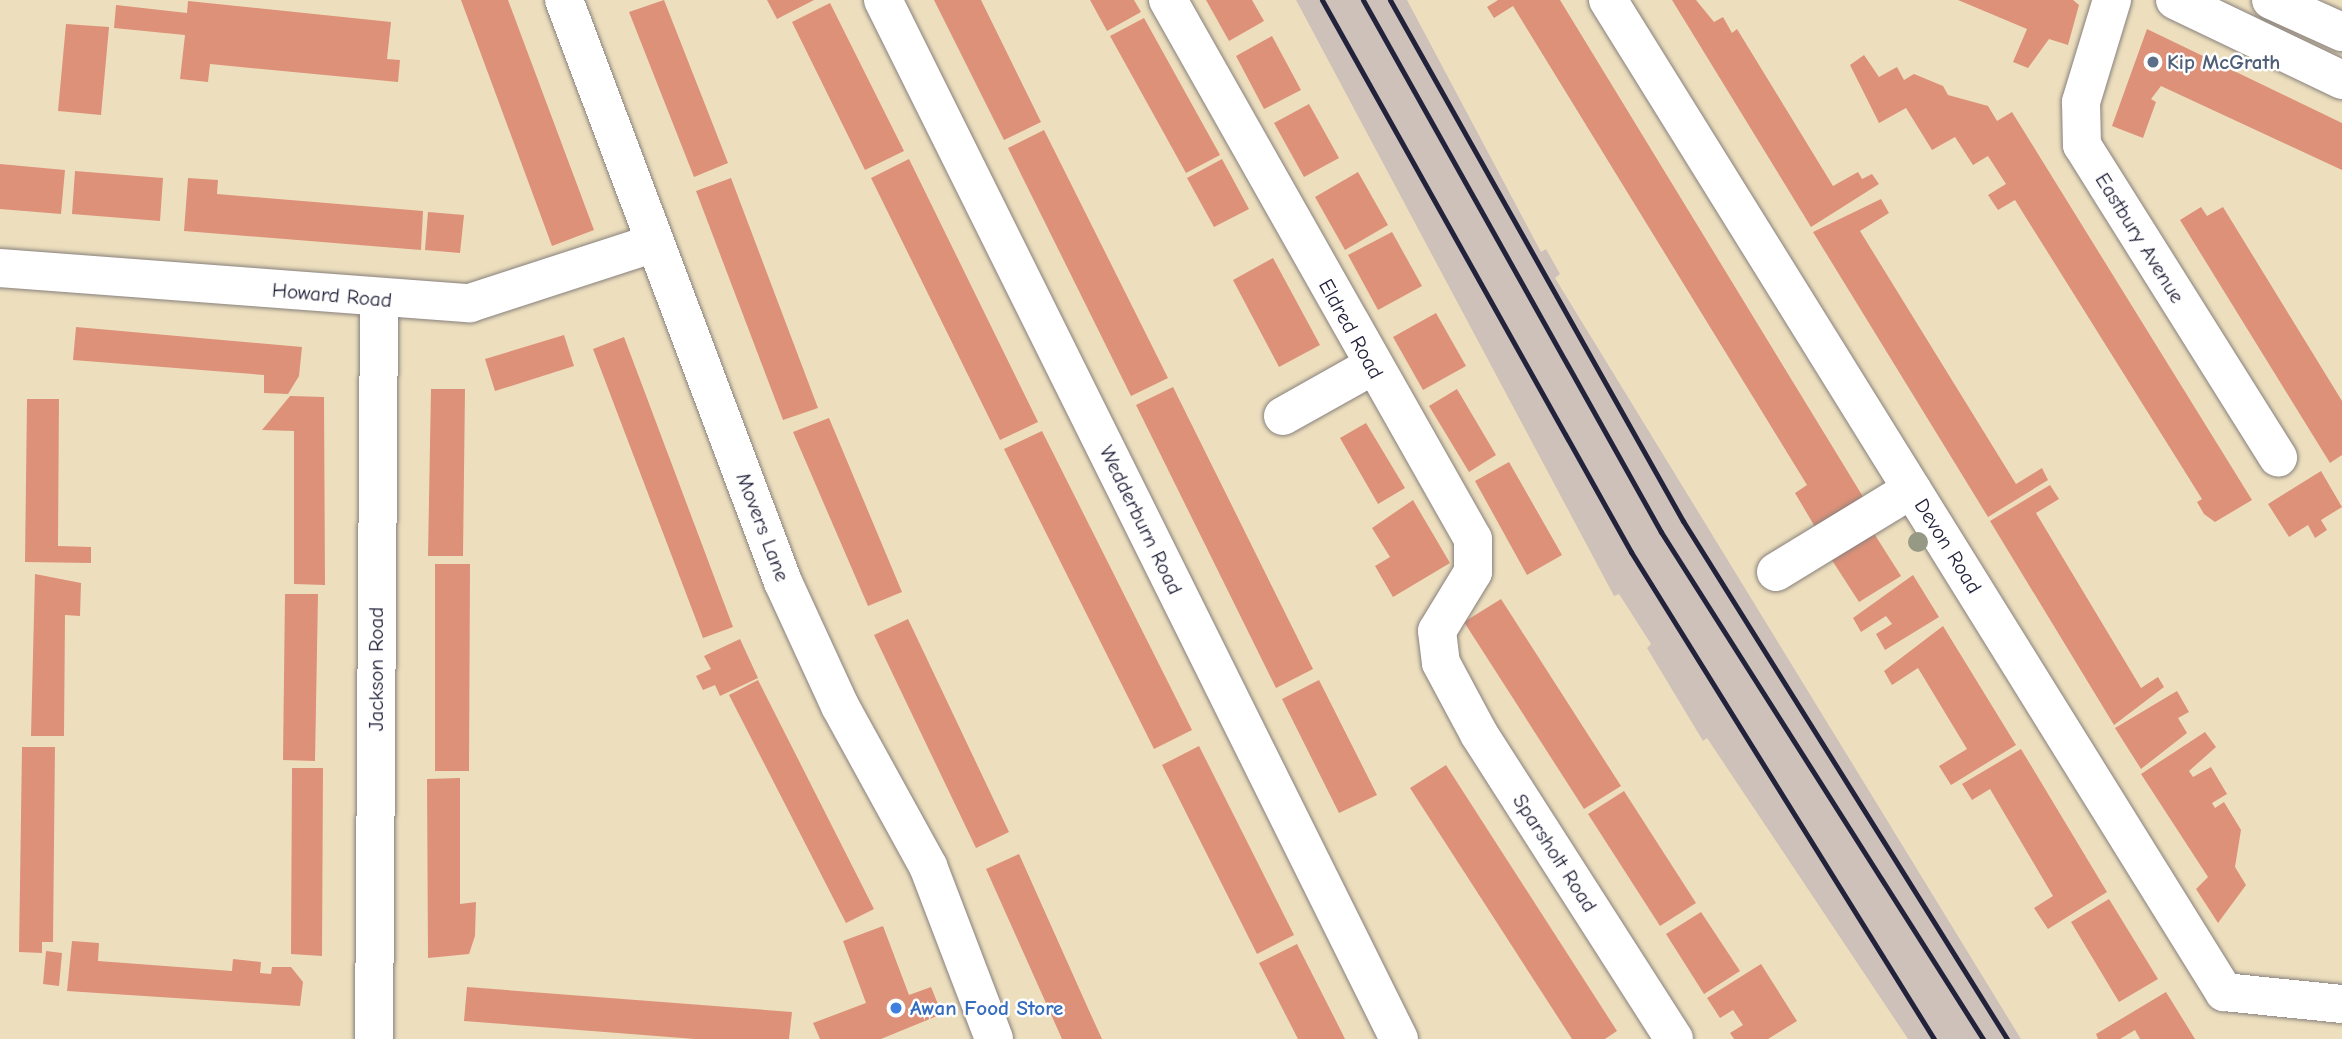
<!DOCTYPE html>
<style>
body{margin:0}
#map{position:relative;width:2342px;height:1039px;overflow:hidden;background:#eddfbe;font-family:"Comic Neue",sans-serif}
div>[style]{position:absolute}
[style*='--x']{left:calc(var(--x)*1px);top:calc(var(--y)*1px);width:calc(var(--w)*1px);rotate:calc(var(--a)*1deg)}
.industrial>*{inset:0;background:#cec1ba}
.building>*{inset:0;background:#dd9179}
.roads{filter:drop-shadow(0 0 2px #88807c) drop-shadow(0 0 2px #88807c)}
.minor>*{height:38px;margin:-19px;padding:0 19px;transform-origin:19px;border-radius:19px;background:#fff}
.major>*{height:38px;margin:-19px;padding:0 19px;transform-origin:19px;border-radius:19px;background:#fff}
.rail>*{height:5px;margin:-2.5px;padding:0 2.5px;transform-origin:2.5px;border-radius:2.5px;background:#22223b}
.trees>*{width:20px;height:20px;margin:-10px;border-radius:50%;background:#969984}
.dots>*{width:19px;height:19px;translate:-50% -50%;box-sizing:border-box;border:4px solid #fff;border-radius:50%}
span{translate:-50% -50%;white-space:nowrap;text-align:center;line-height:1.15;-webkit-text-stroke:5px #fff;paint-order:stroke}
.service-label{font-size:21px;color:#4e5e75;font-weight:700}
.left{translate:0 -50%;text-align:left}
.street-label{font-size:21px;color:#22223b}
.shop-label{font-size:21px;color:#366cbe;font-weight:700}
</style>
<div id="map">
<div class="industrial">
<i style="clip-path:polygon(1296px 0,1407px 0,1541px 252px,1546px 249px,1560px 274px,1555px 278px,2021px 1039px,1908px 1039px,1707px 738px,1703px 741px,1647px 648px,1651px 644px,1619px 594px,1614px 596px)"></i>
</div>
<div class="building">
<i style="clip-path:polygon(461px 0,508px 0,594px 230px,552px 246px)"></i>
<i style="clip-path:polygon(664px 0,728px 163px,694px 177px,629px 12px)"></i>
<i style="clip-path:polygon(767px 0,814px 0,777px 19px)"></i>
<i style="clip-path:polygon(934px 0,981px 0,1041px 122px,1004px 140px)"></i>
<i style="clip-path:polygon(1090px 0,1134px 0,1141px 12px,1107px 31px)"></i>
<i style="clip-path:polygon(1206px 0,1252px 0,1264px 21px,1229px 41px)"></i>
<i style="clip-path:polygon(1498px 0,1560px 0,1865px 500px,1818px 532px,1795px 493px,1807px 485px,1513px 6px,1494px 18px,1487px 7px)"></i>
<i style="clip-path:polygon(1672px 0,1696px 0,1714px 22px,1723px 17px,1732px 33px,1737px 29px,1833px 186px,1858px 172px,1862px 179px,1872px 174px,1879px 184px,1811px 227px)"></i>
<i style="clip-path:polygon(1958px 0,2073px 0,2079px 5px,2068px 45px,2049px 39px,2028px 68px,2013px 62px,2027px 29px)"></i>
<i style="clip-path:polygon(188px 1px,391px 22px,387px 59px,400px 60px,398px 82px,210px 64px,208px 82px,180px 79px,185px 35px,114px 28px,116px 5px,187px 13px)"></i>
<i style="clip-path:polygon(830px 3px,904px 151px,865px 170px,792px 22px)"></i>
<i style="clip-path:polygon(1144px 18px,1220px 155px,1186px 173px,1110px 36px)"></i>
<i style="clip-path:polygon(66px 24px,109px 27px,101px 115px,58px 111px)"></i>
<i style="clip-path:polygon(2147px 29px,2342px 123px,2342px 170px,2161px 86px,2151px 99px,2156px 102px,2143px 138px,2112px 126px)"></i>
<i style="clip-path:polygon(1272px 36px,1301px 90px,1264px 109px,1236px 56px)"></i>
<i style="clip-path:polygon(1864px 55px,1879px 77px,1897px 67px,1904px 80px,1914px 74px,1943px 86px,1948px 95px,1988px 106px,1997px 121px,2012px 112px,2252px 500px,2215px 522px,2204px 514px,2197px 502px,2202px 499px,2015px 200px,1998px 210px,1988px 195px,2006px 184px,1988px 156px,1973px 165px,1955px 137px,1932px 150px,1906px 108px,1879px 123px,1850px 65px)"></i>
<i style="clip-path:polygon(1309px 104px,1339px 158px,1304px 177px,1274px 123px)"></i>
<i style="clip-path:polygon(1044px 130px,1168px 378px,1131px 396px,1008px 148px)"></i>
<i style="clip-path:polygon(909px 159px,1038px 422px,1000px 440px,871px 178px)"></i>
<i style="clip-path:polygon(1222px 159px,1249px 209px,1214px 227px,1187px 178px)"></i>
<i style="clip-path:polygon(0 164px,65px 170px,61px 214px,0 209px)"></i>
<i style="clip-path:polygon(75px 171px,163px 178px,160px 221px,72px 214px)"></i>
<i style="clip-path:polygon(1358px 172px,1388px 225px,1345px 250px,1315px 197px)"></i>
<i style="clip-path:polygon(188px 178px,218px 180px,217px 194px,423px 211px,421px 250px,184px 231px)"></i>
<i style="clip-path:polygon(731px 178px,818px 408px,783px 420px,696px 191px)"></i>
<i style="clip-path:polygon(1881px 199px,1889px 213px,1860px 231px,2016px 484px,2042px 468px,2048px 480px,1988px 517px,1813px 232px)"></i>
<i style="clip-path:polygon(2201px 207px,2207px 216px,2223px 207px,2342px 401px,2342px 455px,2330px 463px,2180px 220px)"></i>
<i style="clip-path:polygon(428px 212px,464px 215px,460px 253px,425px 250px)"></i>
<i style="clip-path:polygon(1392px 232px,1422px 286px,1378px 310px,1348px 255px)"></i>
<i style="clip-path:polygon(1273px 258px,1320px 345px,1279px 367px,1233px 280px)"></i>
<i style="clip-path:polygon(1436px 313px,1466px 366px,1423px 390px,1393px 337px)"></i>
<i style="clip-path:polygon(76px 327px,302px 347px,299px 376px,288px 394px,264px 393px,264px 375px,73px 360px)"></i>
<i style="clip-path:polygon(564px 335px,574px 366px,495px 391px,485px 359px)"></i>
<i style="clip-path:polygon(624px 337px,733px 627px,703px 638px,593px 349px)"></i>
<i style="clip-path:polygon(1173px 387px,1313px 669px,1276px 688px,1136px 405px)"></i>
<i style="clip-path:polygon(431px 389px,465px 389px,463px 556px,428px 556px)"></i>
<i style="clip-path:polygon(1457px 389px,1496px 455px,1469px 472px,1429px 406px)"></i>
<i style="clip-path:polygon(290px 396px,324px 397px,325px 585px,294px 584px,294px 431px,262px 430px)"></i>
<i style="clip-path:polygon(27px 399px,59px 399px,58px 546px,91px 547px,91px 563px,25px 562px)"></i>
<i style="clip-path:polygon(829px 418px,902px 592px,868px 606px,793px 432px)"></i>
<i style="clip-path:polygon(1366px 423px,1405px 488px,1378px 504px,1340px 438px)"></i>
<i style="clip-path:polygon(1042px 431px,1192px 730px,1154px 749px,1004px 449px)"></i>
<i style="clip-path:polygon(1509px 462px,1562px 555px,1527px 575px,1475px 481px)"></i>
<i style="clip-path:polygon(2321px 471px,2342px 507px,2321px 520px,2327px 530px,2315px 538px,2308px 525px,2289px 537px,2268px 504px)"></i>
<i style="clip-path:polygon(2050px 485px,2059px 499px,2036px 513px,2141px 688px,2158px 677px,2164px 687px,2114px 725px,1990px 521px)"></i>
<i style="clip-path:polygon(1413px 500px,1450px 563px,1393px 597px,1375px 566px,1390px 557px,1372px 528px)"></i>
<i style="clip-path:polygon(1868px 524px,1901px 576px,1859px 602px,1826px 551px)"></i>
<i style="clip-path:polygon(435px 564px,470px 564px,469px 771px,435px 771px)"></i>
<i style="clip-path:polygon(35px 574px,81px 583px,80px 616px,65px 615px,64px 736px,31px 736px)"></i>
<i style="clip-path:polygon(1913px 575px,1939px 617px,1885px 650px,1876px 634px,1892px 624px,1886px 616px,1861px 632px,1853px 618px)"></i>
<i style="clip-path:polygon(285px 594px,318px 594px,315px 761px,283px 760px)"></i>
<i style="clip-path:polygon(1501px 599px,1621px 786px,1584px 809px,1464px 622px)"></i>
<i style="clip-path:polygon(908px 619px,1009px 832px,976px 848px,874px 635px)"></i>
<i style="clip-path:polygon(1943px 626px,2016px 745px,1951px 785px,1939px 766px,1967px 749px,1918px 668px,1892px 685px,1884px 671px)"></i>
<i style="clip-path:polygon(740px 639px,758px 678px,720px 696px,715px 685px,703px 690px,696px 676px,711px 669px,704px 656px)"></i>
<i style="clip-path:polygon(758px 680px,874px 909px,846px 923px,729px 695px)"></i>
<i style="clip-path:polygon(1319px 680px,1377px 795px,1339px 813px,1282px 699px)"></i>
<i style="clip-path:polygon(2177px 691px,2189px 712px,2178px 718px,2187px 733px,2141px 769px,2115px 728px)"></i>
<i style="clip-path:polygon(2205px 732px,2216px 747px,2189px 771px,2193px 777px,2211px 767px,2227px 794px,2212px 803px,2215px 808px,2224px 802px,2241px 830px,2235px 867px,2246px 885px,2218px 923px,2196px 889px,2208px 877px,2141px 774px)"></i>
<i style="clip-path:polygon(1199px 746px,1294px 935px,1257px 954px,1162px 765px)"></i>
<i style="clip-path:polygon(22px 747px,55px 747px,53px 942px,42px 942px,42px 953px,19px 952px)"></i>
<i style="clip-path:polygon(2021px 749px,2107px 892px,2048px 929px,2034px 908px,2053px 896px,1990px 789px,1972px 800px,1962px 784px)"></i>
<i style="clip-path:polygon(1446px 765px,1617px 1031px,1605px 1039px,1572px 1039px,1410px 788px)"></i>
<i style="clip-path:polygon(292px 768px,323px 768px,322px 956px,291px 954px)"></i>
<i style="clip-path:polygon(460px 778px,460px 904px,476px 902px,475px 936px,469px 954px,428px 958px,427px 779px)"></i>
<i style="clip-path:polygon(1624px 791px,1696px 903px,1660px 926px,1588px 814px)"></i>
<i style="clip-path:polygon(1019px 854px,1091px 1015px,1102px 1039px,1062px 1039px,1058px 1030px,986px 869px)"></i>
<i style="clip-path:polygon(2109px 899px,2158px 979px,2119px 1002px,2071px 922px)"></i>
<i style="clip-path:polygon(1701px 912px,1740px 971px,1704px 994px,1666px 934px)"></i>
<i style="clip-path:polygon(883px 926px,909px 995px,931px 987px,942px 1014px,881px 1039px,820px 1039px,813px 1023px,866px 1003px,843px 941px)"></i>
<i style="clip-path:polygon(72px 941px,99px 943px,98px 961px,232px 971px,233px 959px,261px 962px,260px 973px,271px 974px,272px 967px,291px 967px,303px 982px,300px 1006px,67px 991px)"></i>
<i style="clip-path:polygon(1297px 944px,1335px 1019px,1345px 1039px,1298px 1039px,1279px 1002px,1259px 963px)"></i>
<i style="clip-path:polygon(46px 951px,62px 953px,59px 986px,43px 984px)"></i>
<i style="clip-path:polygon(1761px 964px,1797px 1021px,1768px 1039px,1734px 1039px,1730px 1033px,1743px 1025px,1733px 1010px,1720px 1018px,1707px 998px)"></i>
<i style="clip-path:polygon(467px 987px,792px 1012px,789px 1039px,695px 1039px,464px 1021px)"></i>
<i style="clip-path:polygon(2166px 992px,2195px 1039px,2140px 1039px,2135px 1030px,2120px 1039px,2098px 1039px,2096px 1034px)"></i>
</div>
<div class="roads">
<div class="minor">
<i style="--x:564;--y:0;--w:622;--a:69.38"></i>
<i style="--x:783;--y:582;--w:136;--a:65.3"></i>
<i style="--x:840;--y:706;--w:183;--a:61.2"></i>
<i style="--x:928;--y:866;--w:185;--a:69.1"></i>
<i style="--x:883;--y:0;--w:1160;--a:63.59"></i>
<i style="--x:1168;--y:0;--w:619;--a:60.5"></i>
<i style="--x:1473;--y:539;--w:33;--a:90"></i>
<i style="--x:1473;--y:572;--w:69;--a:121.4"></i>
<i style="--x:1437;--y:631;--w:32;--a:83"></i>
<i style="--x:1441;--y:663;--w:81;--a:61.8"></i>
<i style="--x:1479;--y:734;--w:362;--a:57.4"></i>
<i style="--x:1608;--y:0;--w:1168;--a:58.16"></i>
<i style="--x:2224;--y:992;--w:119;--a:5.8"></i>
<i style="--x:2112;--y:0;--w:107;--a:106.9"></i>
<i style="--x:2081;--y:102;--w:43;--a:88.7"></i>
<i style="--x:2082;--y:145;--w:369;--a:57.9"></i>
<i style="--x:2175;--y:0;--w:185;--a:25.6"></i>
<i style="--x:0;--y:268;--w:471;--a:4.3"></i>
<i style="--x:470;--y:303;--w:194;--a:-18"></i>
<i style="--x:1283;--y:416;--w:102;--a:-29.3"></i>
<i style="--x:1776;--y:572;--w:159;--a:-31.4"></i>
<i style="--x:374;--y:1039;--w:739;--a:-89.61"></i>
</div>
<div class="major">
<i style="--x:2271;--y:0;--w:78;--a:24.3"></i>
</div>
</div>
<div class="rail">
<i style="--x:1322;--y:0;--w:633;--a:60.76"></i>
<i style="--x:1631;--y:552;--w:574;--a:58.11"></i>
<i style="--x:1363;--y:0;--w:610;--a:60.74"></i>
<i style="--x:1661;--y:532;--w:601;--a:57.58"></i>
<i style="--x:1390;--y:0;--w:598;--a:60.65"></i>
<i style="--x:1683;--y:521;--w:611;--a:57.97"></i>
</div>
<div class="trees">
<i style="left:1918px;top:542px"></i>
</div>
<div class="dots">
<i style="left:2153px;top:62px;background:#5c6f8a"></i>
<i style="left:896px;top:1008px;background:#3f7fe0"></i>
</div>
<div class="service-label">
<span class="left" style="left:2167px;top:62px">Kip McGrath</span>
</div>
<div class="street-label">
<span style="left:2140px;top:238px;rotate:58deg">Eastbury Avenue</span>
<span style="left:332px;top:295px;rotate:5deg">Howard Road</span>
<span style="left:1351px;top:329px;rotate:61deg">Eldred Road</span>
<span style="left:1141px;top:520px;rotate:64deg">Wedderburn Road</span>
<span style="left:763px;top:527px;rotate:69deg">Movers Lane</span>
<span style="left:1948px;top:546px;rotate:58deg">Devon Road</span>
<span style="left:376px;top:669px;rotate:-90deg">Jackson Road</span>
<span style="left:1555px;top:853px;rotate:57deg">Sparsholt Road</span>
</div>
<div class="shop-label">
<span class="left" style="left:910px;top:1008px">Awan Food Store</span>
</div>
</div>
